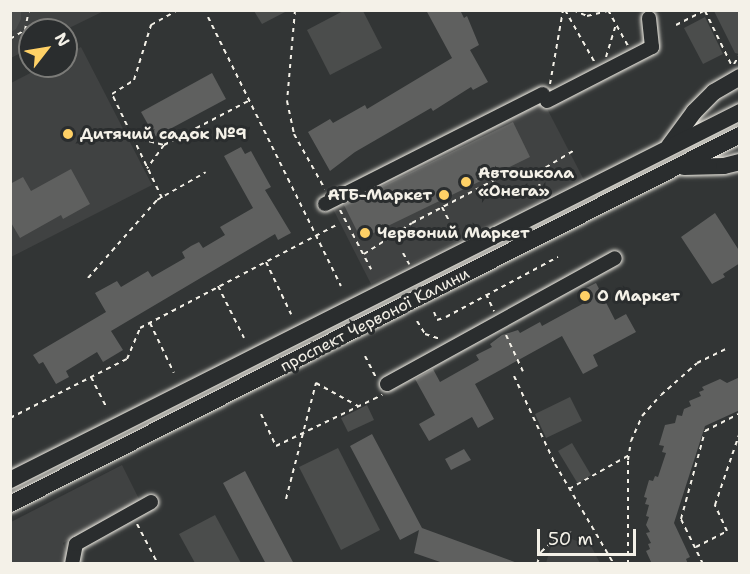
<!DOCTYPE html>
<meta charset="utf-8">
<style>
body{margin:0}
#map{position:relative;width:750px;height:574px;overflow:hidden;background:#323535;font-family:"Shantell Sans",sans-serif}
div>[style]{position:absolute}
[style*='--x']{left:calc(var(--x)*1px);top:calc(var(--y)*1px);width:calc(var(--w)*1px);rotate:calc(var(--a)*1deg)}
.built>*{inset:0;background:#404242}
.green>*{inset:0;background:#4b4d4c}
.building>*{inset:0;background:#5f605f}
.path>*{height:2px;margin-top:-1px;transform-origin:0;background:repeating-linear-gradient(90deg,#f4f1e8 0 4.5px,transparent 0 9px)}
.roads{filter:drop-shadow(0 0 2px #f4f1e8) drop-shadow(0 0 2px #f4f1e8)}
.minor>*{height:14px;margin:-7px;padding:0 7px;transform-origin:7px;border-radius:7px;background:#2a2d2e}
.major>*{height:16px;margin:-8px;padding:0 8px;transform-origin:8px;border-radius:8px;background:#2a2d2e}
.dots>*{width:16px;height:16px;translate:-50% -50%;box-sizing:border-box;border:3px solid #2a2d2e;border-radius:50%}
span{translate:-50% -50%;white-space:nowrap;text-align:center;line-height:1.15;-webkit-text-stroke:6px #2a2d2e;paint-order:stroke}
.poi-label{font-size:16px;color:#f4f1e8;font-weight:700}
.left{translate:0 -50%;text-align:left}
.right{translate:-100% -50%;text-align:right}
.street-label{font-size:16px;color:#f4f1e8}
.frame{position:absolute;inset:0;border:12px solid #f4f1e8;pointer-events:none}
.north{position:absolute;left:18px;top:18px;width:60px;height:60px;box-sizing:border-box;background:#2a2d2e;border:2px solid #7b7b78;border-radius:50%;rotate:59deg;font-size:16px;font-weight:700;line-height:24px;text-align:center;color:#f4f1e8}
.north::after{content:'';display:block;margin:auto;width:21px;height:27px;background:#ffd166;clip-path:polygon(50% 0,100% 100%,50% 72%,0 100%)}
.scale{position:absolute;left:537px;top:529px;width:99px;height:27px;box-sizing:border-box;border:3px solid #f4f1e8;border-top:0;padding-left:8px;font-size:18px;line-height:21px;white-space:nowrap;color:#f4f1e8;-webkit-text-stroke:4px #2a2d2e;paint-order:stroke}
</style>
<div id="map">
<div class="built">
<i style="clip-path:polygon(11px 11px,104px 11px,65px 30px,30px 30px,30px 48px,11px 58px)"></i>
<i style="clip-path:polygon(81px 47px,152px 185px,11px 257px,11px 83px,44px 66px,66px 66px,66px 55px)"></i>
<i style="clip-path:polygon(542px 99px,584px 180px,371px 284px,332px 207px)"></i>
<i style="clip-path:polygon(122px 465px,141px 503px,63px 543px,70px 563px,11px 564px,11px 522px)"></i>
<i style="clip-path:polygon(555px 533px,591px 546px,600px 563px,546px 563px)"></i>
</div>
<div class="green">
<i style="clip-path:polygon(11px 10px,21px 11px,21px 19px,16px 29px,11px 32px)"></i>
<i style="clip-path:polygon(345px 10px,363px 11px,382px 48px,330px 75px,307px 30px)"></i>
<i style="clip-path:polygon(287px 11px,262px 24px,254px 11px,287px 10px)"></i>
<i style="clip-path:polygon(714px 11px,739px 11px,739px 54px,735px 53px)"></i>
<i style="clip-path:polygon(705px 17px,723px 54px,703px 64px,684px 28px)"></i>
<i style="clip-path:polygon(570px 397px,582px 421px,546px 438px,535px 414px)"></i>
<i style="clip-path:polygon(367px 405px,374px 420px,348px 432px,341px 418px)"></i>
<i style="clip-path:polygon(572px 443px,591px 475px,578px 484px,558px 451px)"></i>
<i style="clip-path:polygon(338px 448px,380px 530px,341px 550px,299px 467px)"></i>
<i style="clip-path:polygon(215px 515px,241px 563px,195px 563px,179px 534px)"></i>
</div>
<div class="building">
<i style="clip-path:polygon(426px 10px,460px 10px,464px 18px,467px 16px,479px 45px,470px 50px,488px 82px,473px 90px,471px 87px,433px 111px,431px 108px,355px 152px,330px 171px,308px 132px,330px 119px,333px 123px,365px 105px,367px 109px,452px 58px)"></i>
<i style="clip-path:polygon(212px 73px,226px 99px,155px 137px,141px 112px)"></i>
<i style="clip-path:polygon(513px 122px,530px 157px,361px 239px,344px 205px)"></i>
<i style="clip-path:polygon(241px 147px,245px 154px,251px 151px,271px 187px,265px 190px,291px 233px,278px 240px,275px 234px,111px 331px,123px 350px,103px 362px,97px 352px,66px 371px,69px 377px,56px 384px,43px 362px,39px 364px,33px 355px,106px 312px,95px 293px,117px 281px,121px 287px,148px 271px,152px 277px,185px 258px,182px 252px,191px 246px,199px 242px,203px 248px,225px 235px,220px 227px,253px 208px,224px 156px)"></i>
<i style="clip-path:polygon(71px 169px,90px 204px,63px 219px,61px 215px,20px 238px,10px 221px,10px 184px,23px 177px,31px 191px)"></i>
<i style="clip-path:polygon(715px 213px,740px 252px,740px 263px,723px 274px,725px 277px,712px 284px,681px 237px)"></i>
<i style="clip-path:polygon(596px 283px,615px 320px,626px 314px,636px 332px,593px 355px,598px 366px,583px 374px,562px 336px,475px 384px,494px 419px,478px 428px,472px 417px,429px 441px,419px 424px,435px 415px,415px 379px,433px 369px,440px 382px,479px 360px,476px 355px,492px 347px,490px 344px,502px 335px,518px 330px,520px 333px,540px 322px,542px 326px,586px 302px,580px 291px)"></i>
<i style="clip-path:polygon(740px 377px,740px 410px,705px 426px,674px 523px,690px 557px,686px 559px,688px 564px,652px 564px,646px 551px,650px 549px,648px 544px,651px 543px,646px 533px,650px 532px,646px 525px,649px 517px,646px 516px,649px 505px,645px 504px,647px 498px,644px 497px,649px 480px,653px 481px,655px 476px,658px 477px,666px 453px,662px 452px,664px 446px,659px 445px,665px 425px,675px 423px,677px 415px,682px 416px,684px 409px,691px 406px,689px 401px,701px 396px,699px 392px,704px 390px,702px 387px,720px 379px,727px 383px)"></i>
<i style="clip-path:polygon(372px 434px,422px 528px,520px 564px,446px 564px,414px 553px,419px 530px,400px 540px,350px 446px)"></i>
<i style="clip-path:polygon(464px 449px,471px 460px,451px 470px,445px 459px)"></i>
<i style="clip-path:polygon(245px 471px,256px 492px,294px 564px,266px 564px,223px 483px)"></i>
</div>
<div class="path">
<i style="--x:295;--y:10;--w:91;--a:95"></i>
<i style="--x:287;--y:101;--w:34;--a:78"></i>
<i style="--x:294;--y:134;--w:63;--a:60.6"></i>
<i style="--x:565;--y:10;--w:61;--a:60.5"></i>
<i style="--x:573;--y:10;--w:15;--a:23"></i>
<i style="--x:587;--y:16;--w:21;--a:-14"></i>
<i style="--x:608;--y:10;--w:41;--a:60.9"></i>
<i style="--x:705;--y:11;--w:59;--a:63.9"></i>
<i style="--x:208;--y:17;--w:300;--a:63.7"></i>
<i style="--x:676;--y:25;--w:34;--a:-27"></i>
<i style="--x:10;--y:39;--w:17;--a:-31"></i>
<i style="--x:25;--y:30;--w:20;--a:-79"></i>
<i style="--x:606;--y:57;--w:34;--a:-73"></i>
<i style="--x:734;--y:64;--w:12;--a:-59"></i>
<i style="--x:550;--y:84;--w:75;--a:-80"></i>
<i style="--x:132;--y:137;--w:33;--a:14"></i>
<i style="--x:164;--y:145;--w:29;--a:126"></i>
<i style="--x:164;--y:145;--w:97;--a:-27.6"></i>
<i style="--x:539;--y:184;--w:12;--a:66"></i>
<i style="--x:162;--y:198;--w:115;--a:-115.7"></i>
<i style="--x:112;--y:94;--w:26;--a:-32"></i>
<i style="--x:134;--y:80;--w:58;--a:-72.8"></i>
<i style="--x:151;--y:25;--w:31;--a:-29"></i>
<i style="--x:442;--y:207;--w:22;--a:63"></i>
<i style="--x:340;--y:210;--w:67;--a:62.3"></i>
<i style="--x:403;--y:253;--w:13;--a:61"></i>
<i style="--x:364;--y:254;--w:57;--a:-32.9"></i>
<i style="--x:412;--y:223;--w:104;--a:-27.6"></i>
<i style="--x:504;--y:175;--w:34;--a:-5"></i>
<i style="--x:538;--y:172;--w:41;--a:-31"></i>
<i style="--x:266;--y:262;--w:58;--a:64.3"></i>
<i style="--x:88;--y:278;--w:104;--a:-48.5"></i>
<i style="--x:157;--y:200;--w:56;--a:-29.7"></i>
<i style="--x:218;--y:286;--w:58;--a:63.4"></i>
<i style="--x:486;--y:294;--w:19;--a:65"></i>
<i style="--x:434;--y:312;--w:9;--a:69"></i>
<i style="--x:437;--y:320;--w:9;--a:-18"></i>
<i style="--x:446;--y:317;--w:127;--a:-28.2"></i>
<i style="--x:417;--y:321;--w:15;--a:58"></i>
<i style="--x:425;--y:334;--w:16;--a:18"></i>
<i style="--x:150;--y:323;--w:55;--a:64.4"></i>
<i style="--x:506;--y:335;--w:40;--a:65"></i>
<i style="--x:365;--y:356;--w:25;--a:63"></i>
<i style="--x:514;--y:376;--w:97;--a:65"></i>
<i style="--x:555;--y:464;--w:116;--a:59.5"></i>
<i style="--x:91;--y:377;--w:34;--a:63"></i>
<i style="--x:261;--y:414;--w:35;--a:65"></i>
<i style="--x:276;--y:446;--w:118;--a:-25.7"></i>
<i style="--x:10;--y:418;--w:131;--a:-26.8"></i>
<i style="--x:127;--y:359;--w:34;--a:-67"></i>
<i style="--x:140;--y:328;--w:221;--a:-27.7"></i>
<i style="--x:569;--y:489;--w:69;--a:-29.5"></i>
<i style="--x:286;--y:499;--w:120;--a:-75.5"></i>
<i style="--x:316;--y:383;--w:48;--a:28.7"></i>
<i style="--x:137;--y:524;--w:45;--a:62.3"></i>
<i style="--x:696;--y:547;--w:35;--a:-27"></i>
<i style="--x:727;--y:531;--w:29;--a:-115"></i>
<i style="--x:715;--y:505;--w:77;--a:-71.1"></i>
<i style="--x:537;--y:564;--w:13;--a:-72"></i>
<i style="--x:541;--y:552;--w:16;--a:-43"></i>
<i style="--x:553;--y:541;--w:17;--a:-33"></i>
<i style="--x:567;--y:532;--w:5;--a:11"></i>
<i style="--x:628;--y:564;--w:104;--a:-90"></i>
<i style="--x:628;--y:460;--w:19;--a:-81"></i>
<i style="--x:631;--y:441;--w:27;--a:-66"></i>
<i style="--x:642;--y:416;--w:28;--a:-48"></i>
<i style="--x:661;--y:395;--w:48;--a:-41.6"></i>
<i style="--x:697;--y:363;--w:34;--a:-26"></i>
<i style="--x:703;--y:564;--w:50;--a:-116.1"></i>
<i style="--x:681;--y:519;--w:91;--a:-74.7"></i>
<i style="--x:705;--y:431;--w:39;--a:-27"></i>
</div>
<div class="roads">
<div class="minor">
<i style="--x:547;--y:101;--w:118;--a:-27.2"></i>
<i style="--x:652;--y:47;--w:29;--a:-96"></i>
<i style="--x:325;--y:204;--w:244;--a:-26.8"></i>
<i style="--x:387;--y:384;--w:260;--a:-28.9"></i>
<i style="--x:72;--y:564;--w:20;--a:-79"></i>
<i style="--x:76;--y:544;--w:86;--a:-29.2"></i>
</div>
<div class="major">
<i style="--x:669;--y:146;--w:42;--a:-53.7"></i>
<i style="--x:694;--y:112;--w:28;--a:-45"></i>
<i style="--x:714;--y:92;--w:30;--a:-30"></i>
<i style="--x:684;--y:167;--w:40;--a:-1.4"></i>
<i style="--x:724;--y:166;--w:16;--a:-14"></i>
<i style="--x:10;--y:480;--w:818;--a:-26.75"></i>
<i style="--x:10;--y:504;--w:818;--a:-26.82"></i>
</div>
</div>
<div class="dots">
<i style="left:68px;top:134px;background:#ffd166"></i>
<i style="left:466px;top:182px;background:#ffd166"></i>
<i style="left:444px;top:195px;background:#ffd166"></i>
<i style="left:365px;top:233px;background:#ffd166"></i>
<i style="left:585px;top:296px;background:#ffd166"></i>
</div>
<div class="poi-label">
<span class="left" style="left:80px;top:134px">Дитячий садок №9</span>
<span class="left" style="left:478px;top:182px">Автошкола<br>«Онега»</span>
<span class="right" style="left:432px;top:195px">АТБ-Маркет</span>
<span class="left" style="left:377px;top:233px">Червоний Маркет</span>
<span class="left" style="left:597px;top:296px">О Маркет</span>
</div>
<div class="street-label">
<span style="left:375px;top:320px;rotate:-27deg">проспект Червоної Калини</span>
</div>
<div class="frame"></div>
<div class="north">N</div>
<div class="scale">50 m</div>
</div>
